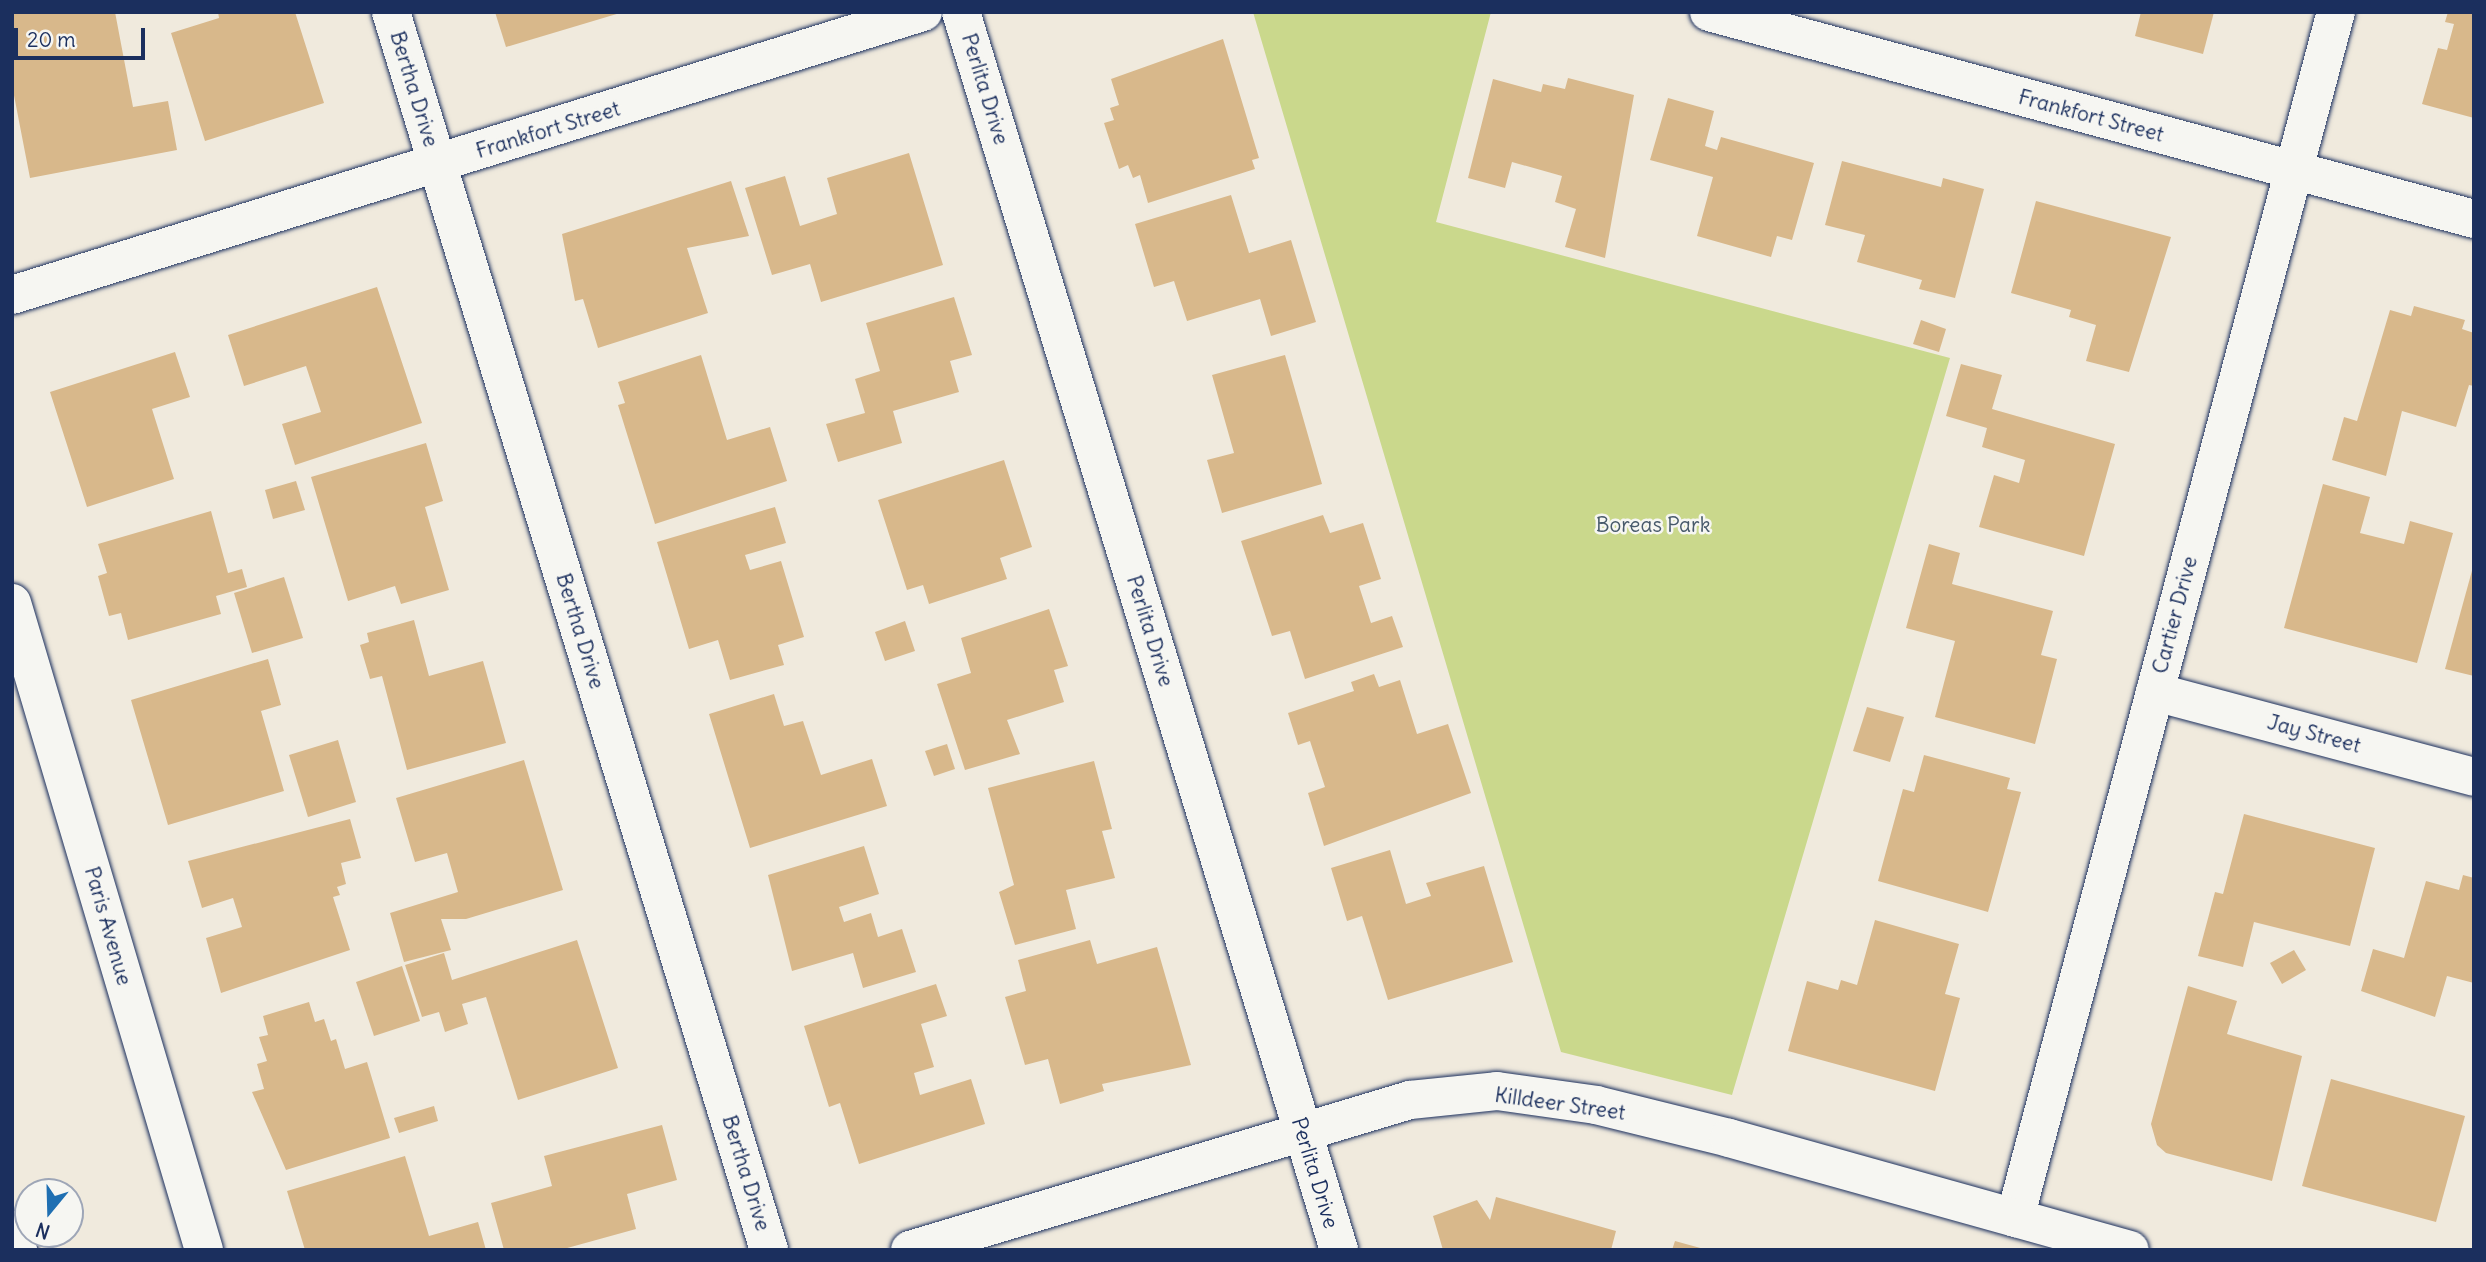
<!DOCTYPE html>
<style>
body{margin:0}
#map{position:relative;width:2486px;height:1262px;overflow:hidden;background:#f0eadd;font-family:Delius,sans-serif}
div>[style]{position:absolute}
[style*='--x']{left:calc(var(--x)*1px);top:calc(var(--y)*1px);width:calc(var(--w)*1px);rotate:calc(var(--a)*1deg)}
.green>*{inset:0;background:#cad88c}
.building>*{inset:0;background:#d8b88b}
.roads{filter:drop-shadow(0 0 2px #1b2f5e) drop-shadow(0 0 2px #1b2f5e)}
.minor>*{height:38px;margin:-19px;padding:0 19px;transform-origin:19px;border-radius:19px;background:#f6f6f2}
span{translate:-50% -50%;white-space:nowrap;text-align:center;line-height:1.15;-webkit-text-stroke:5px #f6f6f2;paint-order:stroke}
.street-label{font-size:21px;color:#1b2f5e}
.park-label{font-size:21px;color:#47596a}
.frame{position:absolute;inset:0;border:14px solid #1b2f5e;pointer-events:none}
.north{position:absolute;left:14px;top:1178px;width:70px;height:70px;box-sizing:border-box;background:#f6f6f2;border:2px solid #9ea6b7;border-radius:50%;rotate:199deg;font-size:19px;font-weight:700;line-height:28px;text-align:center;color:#1b2f5e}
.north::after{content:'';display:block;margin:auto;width:24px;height:32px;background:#1f6fb2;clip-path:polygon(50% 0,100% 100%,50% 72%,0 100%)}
.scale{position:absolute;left:14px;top:28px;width:131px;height:32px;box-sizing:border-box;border:4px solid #1b2f5e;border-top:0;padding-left:9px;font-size:21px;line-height:24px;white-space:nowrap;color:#1b2f5e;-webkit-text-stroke:5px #f6f6f2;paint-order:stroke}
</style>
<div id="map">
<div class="green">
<i style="clip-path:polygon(1253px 12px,1491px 12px,1436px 222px,1950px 358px,1732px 1095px,1561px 1052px)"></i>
</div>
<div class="building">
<i style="clip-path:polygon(12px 12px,115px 12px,133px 107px,168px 101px,177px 150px,30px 178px,12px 85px)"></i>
<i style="clip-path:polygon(218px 12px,295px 12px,324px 103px,205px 141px,171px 33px,219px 18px)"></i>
<i style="clip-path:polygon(495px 12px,620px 12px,620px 13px,506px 47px)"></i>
<i style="clip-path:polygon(2141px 12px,2214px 12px,2203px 54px,2135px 36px)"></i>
<i style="clip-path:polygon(2448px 12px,2474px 12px,2474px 118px,2422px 104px,2438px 48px,2447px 50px,2454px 24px,2445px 22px)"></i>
<i style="clip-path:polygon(1223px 39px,1259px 158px,1252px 160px,1255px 169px,1148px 203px,1140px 175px,1133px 178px,1128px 165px,1119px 169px,1104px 123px,1114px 120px,1110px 108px,1119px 105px,1111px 79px)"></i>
<i style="clip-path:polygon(1568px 78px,1634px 95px,1605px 258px,1565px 247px,1576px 209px,1555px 202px,1562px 176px,1512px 162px,1505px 188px,1468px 178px,1493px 79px,1541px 92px,1543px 84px,1565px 89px)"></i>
<i style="clip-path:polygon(1668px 98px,1714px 111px,1705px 146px,1717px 150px,1721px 137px,1814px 163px,1792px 240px,1777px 236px,1771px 257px,1697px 236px,1713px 177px,1650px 160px)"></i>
<i style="clip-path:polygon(909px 153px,943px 265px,821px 302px,810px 264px,772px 275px,745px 188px,785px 176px,800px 226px,837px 214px,827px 178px)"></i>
<i style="clip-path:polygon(1842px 161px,1941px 187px,1943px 178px,1984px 189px,1955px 298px,1919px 289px,1922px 280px,1857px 262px,1865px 235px,1825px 225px)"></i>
<i style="clip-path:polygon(731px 181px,749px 236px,687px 248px,708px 313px,598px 348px,583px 299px,575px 301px,562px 234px)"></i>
<i style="clip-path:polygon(1231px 195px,1249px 253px,1291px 240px,1316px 322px,1271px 336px,1260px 299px,1187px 321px,1174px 281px,1154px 287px,1135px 224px)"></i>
<i style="clip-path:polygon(2036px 201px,2171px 237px,2129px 372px,2086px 361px,2096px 325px,2069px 317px,2071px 310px,2011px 293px)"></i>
<i style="clip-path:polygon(377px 287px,422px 423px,295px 465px,282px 424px,321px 412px,306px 366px,244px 386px,228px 335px)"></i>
<i style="clip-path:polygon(954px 297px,972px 355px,950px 361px,959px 392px,893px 411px,902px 443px,838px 462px,826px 424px,865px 413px,855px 379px,880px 371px,866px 323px)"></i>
<i style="clip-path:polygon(2414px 306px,2465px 320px,2462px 329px,2474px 333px,2474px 386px,2469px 385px,2456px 427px,2402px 411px,2386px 476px,2332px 460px,2344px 417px,2357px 421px,2390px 310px,2411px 316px)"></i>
<i style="clip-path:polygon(1921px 320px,1946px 329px,1939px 352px,1913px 344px)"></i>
<i style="clip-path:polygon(175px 352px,190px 397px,152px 409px,174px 479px,87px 507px,50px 392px)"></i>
<i style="clip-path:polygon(701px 355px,727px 440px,770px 427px,787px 481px,655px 524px,618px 405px,625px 403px,618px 382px)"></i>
<i style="clip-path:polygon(1285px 355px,1322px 484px,1222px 513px,1207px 460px,1234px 453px,1212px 375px)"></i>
<i style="clip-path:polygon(1961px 364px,2002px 375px,1992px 409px,2115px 444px,2084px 556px,1979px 527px,1994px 475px,2019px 483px,2025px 460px,1982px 447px,1987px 428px,1946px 416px)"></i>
<i style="clip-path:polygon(426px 443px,443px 501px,425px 507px,449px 590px,401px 604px,395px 586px,348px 601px,311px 477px)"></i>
<i style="clip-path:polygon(1004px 460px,1032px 547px,1000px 558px,1007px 579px,929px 604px,923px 585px,907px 590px,878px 500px)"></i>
<i style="clip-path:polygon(296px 481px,305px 510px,273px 519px,265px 490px)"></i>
<i style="clip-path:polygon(2323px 484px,2370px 497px,2360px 533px,2404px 544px,2410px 521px,2453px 533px,2417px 663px,2284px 628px)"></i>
<i style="clip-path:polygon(775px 507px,786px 543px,745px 555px,750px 570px,781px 561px,804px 637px,778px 645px,784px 665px,730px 680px,718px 640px,689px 649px,657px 542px)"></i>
<i style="clip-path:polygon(211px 511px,228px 573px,242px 569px,247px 587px,216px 596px,221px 614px,128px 640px,121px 613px,109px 616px,98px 576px,107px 573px,98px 544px)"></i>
<i style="clip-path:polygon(1323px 515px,1330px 533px,1363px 523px,1381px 579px,1359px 586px,1371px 623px,1392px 616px,1403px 647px,1305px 679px,1290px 631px,1272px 636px,1241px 541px)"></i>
<i style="clip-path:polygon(1929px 544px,1960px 553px,1952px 584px,2053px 611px,2041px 655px,2057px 659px,2035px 744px,1935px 717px,1955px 641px,1906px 628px)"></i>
<i style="clip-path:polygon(2473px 567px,2474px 568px,2474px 676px,2445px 669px)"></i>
<i style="clip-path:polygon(284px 577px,303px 638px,252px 653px,234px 593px)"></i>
<i style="clip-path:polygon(1049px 609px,1068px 666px,1054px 670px,1064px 702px,1007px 720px,1020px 754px,965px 770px,937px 684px,971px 673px,961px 638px)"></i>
<i style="clip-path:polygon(414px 620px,429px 676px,483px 661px,506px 743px,407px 770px,382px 676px,370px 679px,360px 645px,369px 642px,367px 633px)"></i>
<i style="clip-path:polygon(905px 621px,915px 651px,885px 661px,875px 632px)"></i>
<i style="clip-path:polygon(268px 659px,281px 705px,261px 711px,284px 791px,168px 825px,131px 700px)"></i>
<i style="clip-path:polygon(1374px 674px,1379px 687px,1400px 680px,1417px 734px,1448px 724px,1471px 793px,1324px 846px,1308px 793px,1325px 787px,1310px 741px,1298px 745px,1288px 713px,1354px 691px,1351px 682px)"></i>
<i style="clip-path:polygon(774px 694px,784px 726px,803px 721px,821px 775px,872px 759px,887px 806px,750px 848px,709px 714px)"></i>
<i style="clip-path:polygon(1867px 707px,1904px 717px,1890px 762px,1853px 751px)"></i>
<i style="clip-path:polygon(338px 740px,356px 802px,308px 817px,289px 755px)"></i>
<i style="clip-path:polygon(947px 744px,955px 769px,934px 776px,925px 751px)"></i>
<i style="clip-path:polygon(1924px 755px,2010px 778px,2007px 789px,2021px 792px,1988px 912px,1878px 881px,1903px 789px,1914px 792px)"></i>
<i style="clip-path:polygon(524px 760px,563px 890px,466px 919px,441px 919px,451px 950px,404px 962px,390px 913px,458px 892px,447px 853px,415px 862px,396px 798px)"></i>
<i style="clip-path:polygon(1094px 761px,1112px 829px,1102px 831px,1115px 878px,1066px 890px,1076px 929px,1015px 945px,999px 892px,1014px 885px,988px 788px)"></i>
<i style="clip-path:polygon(2244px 814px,2375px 848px,2350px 946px,2254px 922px,2243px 967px,2198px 956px,2215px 892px,2223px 894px)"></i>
<i style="clip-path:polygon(350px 819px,361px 858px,341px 863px,346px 884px,337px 887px,340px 895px,333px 897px,350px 950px,221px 993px,206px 938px,242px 927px,233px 898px,202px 908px,188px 861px)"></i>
<i style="clip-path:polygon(864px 846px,879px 894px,839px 907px,844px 922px,871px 913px,878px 937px,902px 929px,916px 972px,863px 988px,853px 953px,792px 971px,768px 875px)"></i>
<i style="clip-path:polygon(1390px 850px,1406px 904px,1431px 896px,1426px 883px,1484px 866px,1513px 962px,1388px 1000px,1362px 916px,1347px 921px,1331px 868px)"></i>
<i style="clip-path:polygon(2463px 875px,2474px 878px,2474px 983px,2447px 976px,2435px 1017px,2361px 991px,2373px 949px,2404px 958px,2426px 881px,2459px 890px)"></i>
<i style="clip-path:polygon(1875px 920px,1959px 944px,1945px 994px,1960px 998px,1935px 1091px,1788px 1051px,1807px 981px,1838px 990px,1841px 980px,1857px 985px)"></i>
<i style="clip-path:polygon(577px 940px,618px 1068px,518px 1100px,486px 997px,462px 1004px,468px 1024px,445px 1032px,439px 1012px,422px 1017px,405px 965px,444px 953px,452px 980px)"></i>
<i style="clip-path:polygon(1090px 940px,1097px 964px,1157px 947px,1191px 1065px,1102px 1084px,1104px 1091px,1060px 1104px,1048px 1059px,1025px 1065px,1005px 997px,1026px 991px,1018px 960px)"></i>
<i style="clip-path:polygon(2294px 950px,2306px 970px,2282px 984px,2270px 963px)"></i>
<i style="clip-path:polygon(402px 966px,420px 1021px,374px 1036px,356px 982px)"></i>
<i style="clip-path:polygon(936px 984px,947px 1016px,921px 1024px,934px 1067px,914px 1073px,920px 1095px,971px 1079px,985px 1124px,859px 1164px,840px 1103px,829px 1107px,804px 1026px)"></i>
<i style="clip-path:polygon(2188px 986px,2237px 1001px,2227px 1034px,2302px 1056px,2272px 1181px,2166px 1153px,2157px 1145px,2151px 1124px)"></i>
<i style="clip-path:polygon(309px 1002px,315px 1022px,324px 1019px,331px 1041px,336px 1039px,345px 1069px,367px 1062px,390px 1138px,286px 1170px,252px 1092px,264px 1089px,257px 1064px,267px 1061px,259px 1037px,268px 1035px,263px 1016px)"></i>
<i style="clip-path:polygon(2331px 1079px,2465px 1116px,2436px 1222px,2302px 1186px)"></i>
<i style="clip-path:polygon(434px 1106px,438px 1121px,399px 1133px,394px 1118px)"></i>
<i style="clip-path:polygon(662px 1125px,677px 1180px,627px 1194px,636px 1229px,560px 1250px,504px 1250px,491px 1203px,552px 1186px,544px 1156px)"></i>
<i style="clip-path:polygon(405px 1156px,429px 1236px,478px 1222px,486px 1250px,305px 1250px,287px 1191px)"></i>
<i style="clip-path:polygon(1496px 1197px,1616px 1231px,1611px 1250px,1443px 1250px,1433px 1216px,1477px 1200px,1490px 1220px)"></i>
<i style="clip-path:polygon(1675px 1241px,1704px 1249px,1704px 1250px,1672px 1250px)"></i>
</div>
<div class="roads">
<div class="minor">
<i style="--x:391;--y:12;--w:1294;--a:73.02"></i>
<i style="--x:961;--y:12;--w:1294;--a:73.02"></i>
<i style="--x:1709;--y:12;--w:793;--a:15.14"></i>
<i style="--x:12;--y:295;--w:954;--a:-17.26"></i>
<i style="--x:12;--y:603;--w:675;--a:73.47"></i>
<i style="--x:2155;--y:692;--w:330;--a:14.9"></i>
<i style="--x:2015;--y:1218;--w:1248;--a:-75.1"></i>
<i style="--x:12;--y:1230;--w:21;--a:73"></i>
<i style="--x:910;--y:1250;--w:522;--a:-16.7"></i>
<i style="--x:1410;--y:1100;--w:87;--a:-5.9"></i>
<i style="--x:1497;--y:1091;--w:100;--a:8"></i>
<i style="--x:1596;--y:1105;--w:137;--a:13.9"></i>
<i style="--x:1729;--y:1138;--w:416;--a:15.6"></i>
</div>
</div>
<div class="street-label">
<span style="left:414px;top:89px;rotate:73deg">Bertha Drive</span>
<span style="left:985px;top:89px;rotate:73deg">Perlita Drive</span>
<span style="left:2091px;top:116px;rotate:15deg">Frankfort Street</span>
<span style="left:548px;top:130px;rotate:-17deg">Frankfort Street</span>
<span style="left:2175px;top:615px;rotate:-75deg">Cartier Drive</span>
<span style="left:580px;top:631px;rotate:73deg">Bertha Drive</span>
<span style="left:1150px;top:631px;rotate:73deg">Perlita Drive</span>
<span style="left:2314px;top:734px;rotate:15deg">Jay Street</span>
<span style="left:108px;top:926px;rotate:74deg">Paris Avenue</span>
<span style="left:1560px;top:1104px;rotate:8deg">Killdeer Street</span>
<span style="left:746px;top:1173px;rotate:73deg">Bertha Drive</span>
<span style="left:1315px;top:1173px;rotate:73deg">Perlita Drive</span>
</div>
<div class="park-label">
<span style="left:1653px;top:525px">Boreas Park</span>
</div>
<div class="frame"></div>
<div class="north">N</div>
<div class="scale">20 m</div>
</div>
